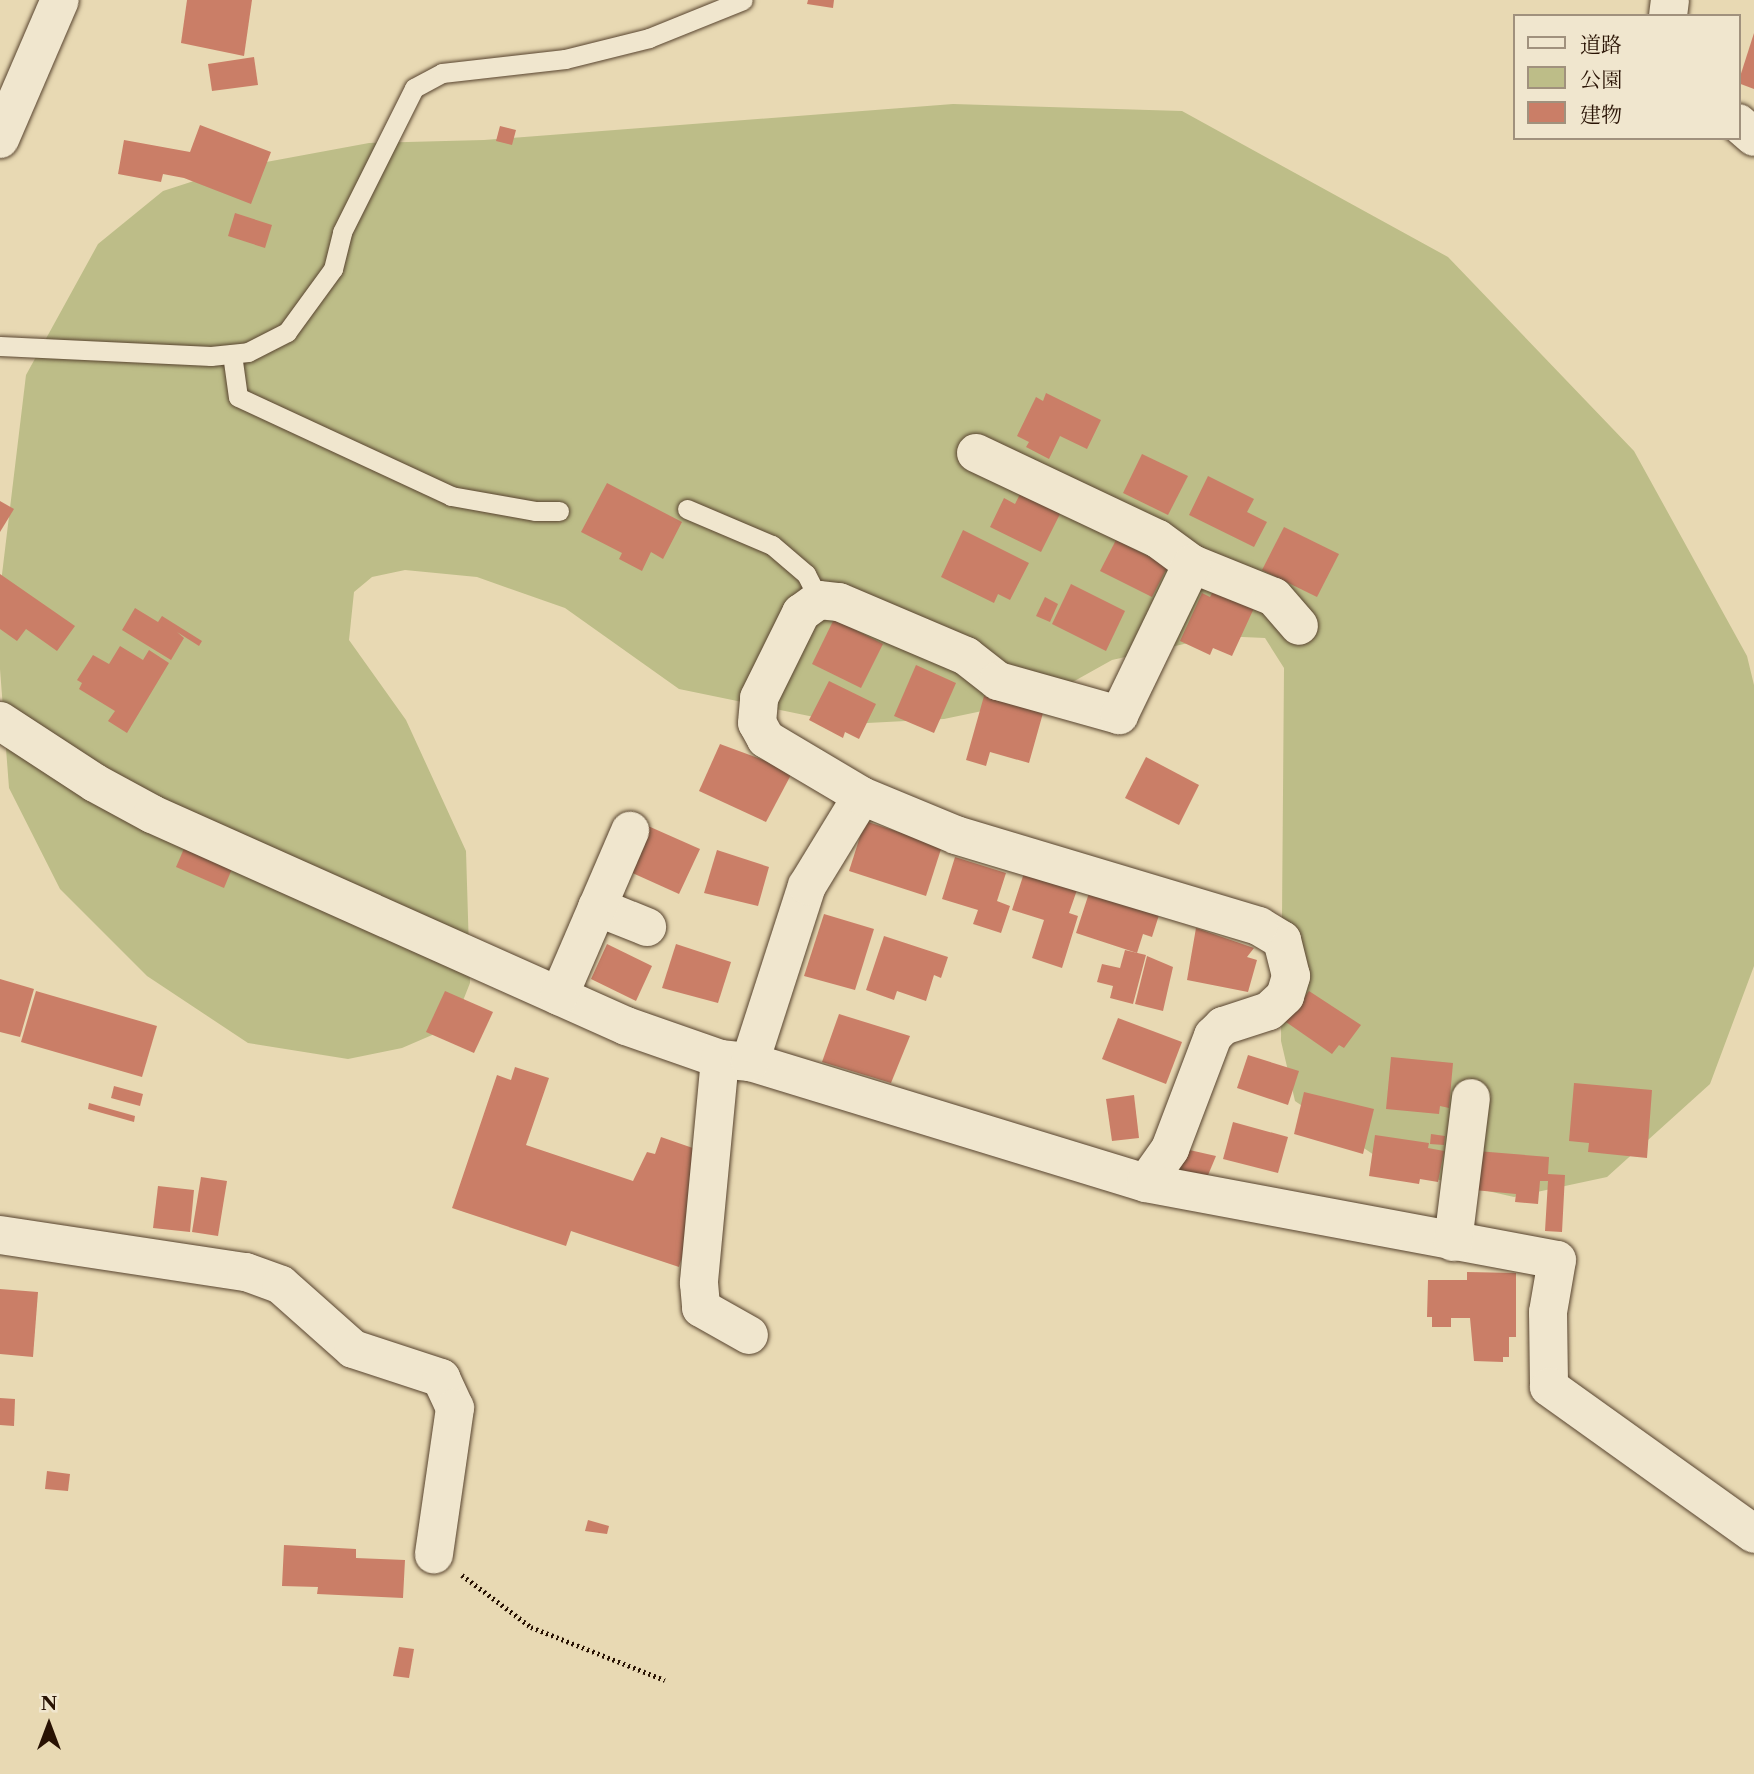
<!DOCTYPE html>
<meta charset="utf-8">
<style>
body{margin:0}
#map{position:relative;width:1754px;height:1774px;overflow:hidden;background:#e8d9b3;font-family:"Libre Caslon Text","Noto Serif JP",serif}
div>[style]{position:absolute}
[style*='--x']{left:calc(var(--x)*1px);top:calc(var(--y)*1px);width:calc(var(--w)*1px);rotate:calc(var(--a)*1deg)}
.green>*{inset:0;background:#bdbd88}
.building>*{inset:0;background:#ca7e67}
.path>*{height:4.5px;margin-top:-2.25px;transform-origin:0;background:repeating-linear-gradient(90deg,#281203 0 2px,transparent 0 5.5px)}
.roads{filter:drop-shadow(0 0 2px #58442f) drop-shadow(0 0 2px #58442f)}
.service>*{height:19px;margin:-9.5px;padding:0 9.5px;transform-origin:9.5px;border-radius:9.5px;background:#f0e6ce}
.minor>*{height:38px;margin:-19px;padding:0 19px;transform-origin:19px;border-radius:19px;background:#f0e6ce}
span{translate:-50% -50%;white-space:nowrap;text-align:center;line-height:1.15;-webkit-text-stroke:5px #f0e6ce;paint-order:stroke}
.legend{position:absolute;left:1513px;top:14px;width:228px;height:126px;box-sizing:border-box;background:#f0e6ce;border:2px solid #a0917d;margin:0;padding:9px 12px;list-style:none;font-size:21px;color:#281203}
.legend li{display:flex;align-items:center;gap:14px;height:35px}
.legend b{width:35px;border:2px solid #a0917d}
.north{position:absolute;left:14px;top:1690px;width:70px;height:70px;-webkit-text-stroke:5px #f0e6ce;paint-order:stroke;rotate:0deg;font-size:19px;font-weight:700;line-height:28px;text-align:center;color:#281203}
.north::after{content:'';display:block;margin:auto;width:24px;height:32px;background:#281203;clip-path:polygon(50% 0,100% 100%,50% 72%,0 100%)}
</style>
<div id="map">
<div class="green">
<i style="clip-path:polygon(953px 104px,1182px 111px,1448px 257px,1634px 451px,1747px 656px,1754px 685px,1754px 966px,1710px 1084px,1607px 1177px,1514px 1197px,1396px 1170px,1295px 1101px,1281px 1041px,1284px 668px,1265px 638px,1220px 636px,1112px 660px,1044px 698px,944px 719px,848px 724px,679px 689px,565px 608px,477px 577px,405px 570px,372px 577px,354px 592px,349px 640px,406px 720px,466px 851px,470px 983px,453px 1026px,402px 1048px,348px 1059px,248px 1043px,147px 976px,60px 889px,9px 788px,0 669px,0 591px,26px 375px,98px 244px,163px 191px,234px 168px,369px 143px,484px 140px)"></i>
</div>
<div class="building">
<i style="clip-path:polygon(187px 0,252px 0,244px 56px,181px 43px)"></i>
<i style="clip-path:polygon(808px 0,834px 0,833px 8px,807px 4px)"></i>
<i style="clip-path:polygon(1754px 33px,1754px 89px,1738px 83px)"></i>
<i style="clip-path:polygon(254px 57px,258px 85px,212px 91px,208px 64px)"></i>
<i style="clip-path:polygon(200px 125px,271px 152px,251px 204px,184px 178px,163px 174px,161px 182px,118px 174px,124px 140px,190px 152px)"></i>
<i style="clip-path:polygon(500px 126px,516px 130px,512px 145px,496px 141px)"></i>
<i style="clip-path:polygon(235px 213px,272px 225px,265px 248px,228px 236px)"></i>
<i style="clip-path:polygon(1046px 393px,1101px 420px,1087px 449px,1060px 436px,1049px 459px,1026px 447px,1029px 442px,1017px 436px,1036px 397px,1043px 401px)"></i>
<i style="clip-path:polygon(1142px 454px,1188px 476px,1168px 515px,1123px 493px)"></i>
<i style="clip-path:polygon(1208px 476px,1254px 499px,1247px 512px,1267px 522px,1254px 547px,1189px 515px)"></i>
<i style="clip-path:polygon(607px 483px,682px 522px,663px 559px,651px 552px,642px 571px,619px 559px,622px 553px,581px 532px)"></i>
<i style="clip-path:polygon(1021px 492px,1061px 512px,1041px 552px,990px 527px,1004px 498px,1015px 504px)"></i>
<i style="clip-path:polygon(0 501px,14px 509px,0 532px)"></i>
<i style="clip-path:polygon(1284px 527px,1339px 554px,1317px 597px,1262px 570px)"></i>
<i style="clip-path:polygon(963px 530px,1029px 563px,1010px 600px,998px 594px,994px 603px,941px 577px)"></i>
<i style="clip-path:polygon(1116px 540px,1168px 566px,1152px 597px,1100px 571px)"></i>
<i style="clip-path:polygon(0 574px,75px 626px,57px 651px,26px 629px,17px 641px,0 629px)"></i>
<i style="clip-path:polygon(1071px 584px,1125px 611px,1106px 651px,1052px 624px)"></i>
<i style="clip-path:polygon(1215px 587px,1255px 606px,1232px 656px,1213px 648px,1210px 655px,1180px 641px,1202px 593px,1210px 597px)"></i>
<i style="clip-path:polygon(1045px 597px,1058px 604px,1050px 622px,1036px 616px)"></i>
<i style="clip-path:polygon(135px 608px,158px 622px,162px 616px,202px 641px,199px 646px,177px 632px,184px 638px,171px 660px,122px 630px)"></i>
<i style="clip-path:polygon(834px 619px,883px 644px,861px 688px,812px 664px)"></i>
<i style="clip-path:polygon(120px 646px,143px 660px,149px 650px,169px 663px,127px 733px,108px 721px,115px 711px,79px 689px,82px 683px,77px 680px,93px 655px,109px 664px)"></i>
<i style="clip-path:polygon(916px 665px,956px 683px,934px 733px,894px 716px)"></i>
<i style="clip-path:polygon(829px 681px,876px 704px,859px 739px,845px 732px,843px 738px,809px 720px)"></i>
<i style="clip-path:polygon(984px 696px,1043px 713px,1029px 763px,990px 752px,986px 766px,966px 760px)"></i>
<i style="clip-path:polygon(720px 744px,793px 771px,766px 822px,699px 791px)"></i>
<i style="clip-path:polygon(1146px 757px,1199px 785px,1179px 825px,1125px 798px)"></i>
<i style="clip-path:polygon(865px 821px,942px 846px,926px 896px,849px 871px)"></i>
<i style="clip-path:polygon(648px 826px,700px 849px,679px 894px,628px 871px)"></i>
<i style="clip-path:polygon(186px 844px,234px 864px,224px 888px,176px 867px)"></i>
<i style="clip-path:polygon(717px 850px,769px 867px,758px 906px,704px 893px)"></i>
<i style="clip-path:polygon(955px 857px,1006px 873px,997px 901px,1010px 906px,1001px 933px,973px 924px,978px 910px,942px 899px)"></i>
<i style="clip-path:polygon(1024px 873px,1077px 890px,1069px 913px,1078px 916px,1062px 968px,1032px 958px,1044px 920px,1012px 910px)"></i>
<i style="clip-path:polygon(1089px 893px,1159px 915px,1152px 937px,1143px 934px,1137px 953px,1076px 933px)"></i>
<i style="clip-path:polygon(824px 914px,874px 929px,855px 990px,804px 976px)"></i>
<i style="clip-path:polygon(1196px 928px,1254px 948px,1247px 957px,1257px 960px,1248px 992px,1187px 980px)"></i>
<i style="clip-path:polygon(884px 936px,948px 957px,941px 978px,934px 975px,926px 1001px,897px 991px,894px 1000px,866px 990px)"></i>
<i style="clip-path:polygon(607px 944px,652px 966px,636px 1001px,591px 979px)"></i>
<i style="clip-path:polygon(676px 944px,731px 962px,718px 1003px,662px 988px)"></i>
<i style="clip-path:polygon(1125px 950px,1146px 955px,1133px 1004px,1110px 998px,1113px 986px,1097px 982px,1102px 964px,1120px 968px)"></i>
<i style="clip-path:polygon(1147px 956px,1173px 967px,1163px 1011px,1135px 1004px)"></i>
<i style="clip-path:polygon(0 979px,34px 989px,20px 1037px,0 1032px)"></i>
<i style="clip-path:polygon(36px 991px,157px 1026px,142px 1077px,21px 1042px)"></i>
<i style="clip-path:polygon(445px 991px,493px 1012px,474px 1053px,426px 1032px)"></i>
<i style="clip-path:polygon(1309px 991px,1361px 1025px,1344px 1048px,1339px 1045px,1332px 1054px,1286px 1022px)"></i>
<i style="clip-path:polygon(839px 1014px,910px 1036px,891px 1083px,822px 1062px)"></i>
<i style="clip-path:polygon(1118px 1018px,1182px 1042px,1166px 1084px,1102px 1059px)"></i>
<i style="clip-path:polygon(1248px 1055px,1299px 1071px,1288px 1105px,1237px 1088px)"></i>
<i style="clip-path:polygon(1391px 1057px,1453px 1063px,1449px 1108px,1440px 1106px,1439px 1114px,1386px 1109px)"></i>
<i style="clip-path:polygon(515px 1067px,549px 1078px,526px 1145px,633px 1181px,647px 1152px,655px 1154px,661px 1137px,713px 1155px,679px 1267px,571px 1231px,566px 1246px,452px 1208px,497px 1075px,511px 1080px)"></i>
<i style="clip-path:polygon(1574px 1083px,1652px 1090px,1647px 1158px,1588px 1152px,1589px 1143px,1569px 1141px)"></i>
<i style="clip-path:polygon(114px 1086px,143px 1094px,140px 1106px,111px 1098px)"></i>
<i style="clip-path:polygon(1304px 1092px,1374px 1109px,1363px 1154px,1294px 1134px)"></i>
<i style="clip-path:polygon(1134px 1095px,1139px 1138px,1112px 1141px,1106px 1099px)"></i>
<i style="clip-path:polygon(89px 1103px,135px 1116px,134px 1122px,88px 1109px)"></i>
<i style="clip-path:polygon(1233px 1122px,1288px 1137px,1278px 1173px,1223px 1159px)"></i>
<i style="clip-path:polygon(1431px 1134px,1445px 1136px,1444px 1145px,1430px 1144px)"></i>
<i style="clip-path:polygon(1375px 1135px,1429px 1143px,1428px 1148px,1444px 1151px,1438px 1182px,1420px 1179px,1419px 1184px,1369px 1176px)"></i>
<i style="clip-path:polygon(1185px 1149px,1216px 1156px,1206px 1180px,1173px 1176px)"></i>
<i style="clip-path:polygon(1477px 1151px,1549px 1157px,1548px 1174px,1565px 1175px,1562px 1232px,1545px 1231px,1548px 1181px,1540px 1181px,1538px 1204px,1515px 1202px,1516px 1194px,1474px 1190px)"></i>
<i style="clip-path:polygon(201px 1177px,227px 1181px,218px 1236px,192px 1232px)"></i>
<i style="clip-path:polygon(158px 1186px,194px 1190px,190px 1232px,153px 1228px)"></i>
<i style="clip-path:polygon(1467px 1272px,1516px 1273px,1516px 1337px,1509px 1337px,1509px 1357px,1503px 1357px,1503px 1362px,1474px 1361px,1470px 1318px,1451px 1318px,1451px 1327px,1432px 1327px,1432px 1317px,1427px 1317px,1428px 1280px,1467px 1280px)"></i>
<i style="clip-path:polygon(0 1289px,38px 1292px,33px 1357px,0 1354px)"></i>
<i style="clip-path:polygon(0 1398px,15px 1399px,14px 1426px,0 1425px)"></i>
<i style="clip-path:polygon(47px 1471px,70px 1474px,68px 1491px,45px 1489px)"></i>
<i style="clip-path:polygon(588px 1520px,609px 1526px,607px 1534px,585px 1531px)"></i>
<i style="clip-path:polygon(284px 1545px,356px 1549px,356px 1558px,405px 1560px,403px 1598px,317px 1594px,318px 1587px,282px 1586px)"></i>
<i style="clip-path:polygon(399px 1647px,414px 1649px,409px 1678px,393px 1676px)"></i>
</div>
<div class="path">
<i style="--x:462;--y:1575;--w:86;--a:37"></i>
<i style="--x:531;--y:1627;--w:144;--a:21.6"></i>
</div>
<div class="roads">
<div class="service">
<i style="--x:0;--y:346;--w:211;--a:2.7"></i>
<i style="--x:211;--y:356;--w:37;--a:-6"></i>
<i style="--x:248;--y:352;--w:44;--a:-27.1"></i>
<i style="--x:287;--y:332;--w:78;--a:-53.9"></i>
<i style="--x:333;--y:269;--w:38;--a:-76"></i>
<i style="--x:342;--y:232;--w:161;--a:-63.4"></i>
<i style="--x:414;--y:88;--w:32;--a:-28"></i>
<i style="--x:442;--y:73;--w:124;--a:-6.5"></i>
<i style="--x:565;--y:59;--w:87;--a:-14"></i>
<i style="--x:649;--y:38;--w:101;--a:-22"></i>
<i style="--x:232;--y:354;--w:43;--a:82.1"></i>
<i style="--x:238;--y:397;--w:235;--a:24.9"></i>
<i style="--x:451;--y:496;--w:85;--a:10.1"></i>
<i style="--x:535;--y:511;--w:24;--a:0"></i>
<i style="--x:687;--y:509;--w:92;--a:23"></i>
<i style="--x:772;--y:545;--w:45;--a:40.5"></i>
<i style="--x:806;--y:574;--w:29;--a:63"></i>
</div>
<div class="minor">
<i style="--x:1668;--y:16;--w:16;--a:-83"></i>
<i style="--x:1738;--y:123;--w:21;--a:41"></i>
<i style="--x:0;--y:139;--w:151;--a:-66.7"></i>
<i style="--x:976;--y:453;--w:201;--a:25.3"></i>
<i style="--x:1158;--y:539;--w:42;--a:36.3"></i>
<i style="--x:1192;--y:564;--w:88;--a:21.9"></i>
<i style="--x:1274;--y:597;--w:38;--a:49"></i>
<i style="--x:0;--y:721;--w:113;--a:33.1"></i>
<i style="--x:95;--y:783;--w:65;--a:28.5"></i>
<i style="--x:152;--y:814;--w:519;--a:24.1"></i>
<i style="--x:626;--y:1026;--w:100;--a:19.3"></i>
<i style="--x:720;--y:1059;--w:30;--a:6"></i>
<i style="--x:750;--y:1062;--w:414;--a:17"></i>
<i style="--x:1146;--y:1183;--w:418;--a:10.6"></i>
<i style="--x:1557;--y:1260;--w:53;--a:99.8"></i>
<i style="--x:1548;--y:1312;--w:75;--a:89.2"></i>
<i style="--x:1549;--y:1387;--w:252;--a:35.6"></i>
<i style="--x:597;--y:907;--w:54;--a:21.8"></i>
<i style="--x:559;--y:996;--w:180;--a:-66.7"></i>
<i style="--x:720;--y:1059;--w:225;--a:95.4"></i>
<i style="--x:699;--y:1283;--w:25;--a:85"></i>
<i style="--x:701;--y:1308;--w:55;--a:29.4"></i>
<i style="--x:750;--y:1062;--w:185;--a:-72.1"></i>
<i style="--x:807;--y:886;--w:105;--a:-58.6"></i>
<i style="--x:1146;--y:1183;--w:42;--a:-54.8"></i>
<i style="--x:1170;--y:1149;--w:121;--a:-69.2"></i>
<i style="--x:1213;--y:1036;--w:14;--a:-45"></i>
<i style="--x:1223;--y:1026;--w:48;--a:-18.1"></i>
<i style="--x:1269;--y:1011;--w:22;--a:-43"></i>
<i style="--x:1285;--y:996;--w:21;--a:-73"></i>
<i style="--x:1291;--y:976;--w:37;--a:-104"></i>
<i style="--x:1282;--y:940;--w:27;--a:-149"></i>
<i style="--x:1259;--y:926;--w:316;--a:-163.3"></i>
<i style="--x:956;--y:835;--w:102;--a:-157.5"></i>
<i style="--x:862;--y:796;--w:112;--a:-149.3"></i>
<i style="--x:766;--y:739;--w:18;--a:-119"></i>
<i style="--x:757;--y:723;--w:25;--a:-85"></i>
<i style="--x:759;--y:698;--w:95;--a:-63.7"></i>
<i style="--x:801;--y:613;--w:22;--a:-36"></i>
<i style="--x:819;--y:600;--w:20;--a:6"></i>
<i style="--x:839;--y:602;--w:138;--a:23"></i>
<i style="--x:966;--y:656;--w:41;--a:38"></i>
<i style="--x:998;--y:681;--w:126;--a:15.7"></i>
<i style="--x:1119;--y:715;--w:168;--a:-64.2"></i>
<i style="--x:0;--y:1235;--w:249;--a:8.6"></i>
<i style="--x:246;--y:1272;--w:37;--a:20"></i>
<i style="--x:281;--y:1285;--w:96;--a:41.6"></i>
<i style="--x:353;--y:1349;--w:93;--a:18.2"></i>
<i style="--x:441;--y:1378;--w:33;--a:65"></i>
<i style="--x:455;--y:1408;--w:148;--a:98.2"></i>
<i style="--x:1453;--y:1242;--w:145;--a:-82.9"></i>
</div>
</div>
<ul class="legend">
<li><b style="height:9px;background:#f0e6ce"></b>道路</li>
<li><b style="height:19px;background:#bdbd88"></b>公園</li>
<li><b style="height:19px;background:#ca7e67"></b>建物</li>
</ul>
<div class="north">N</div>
</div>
